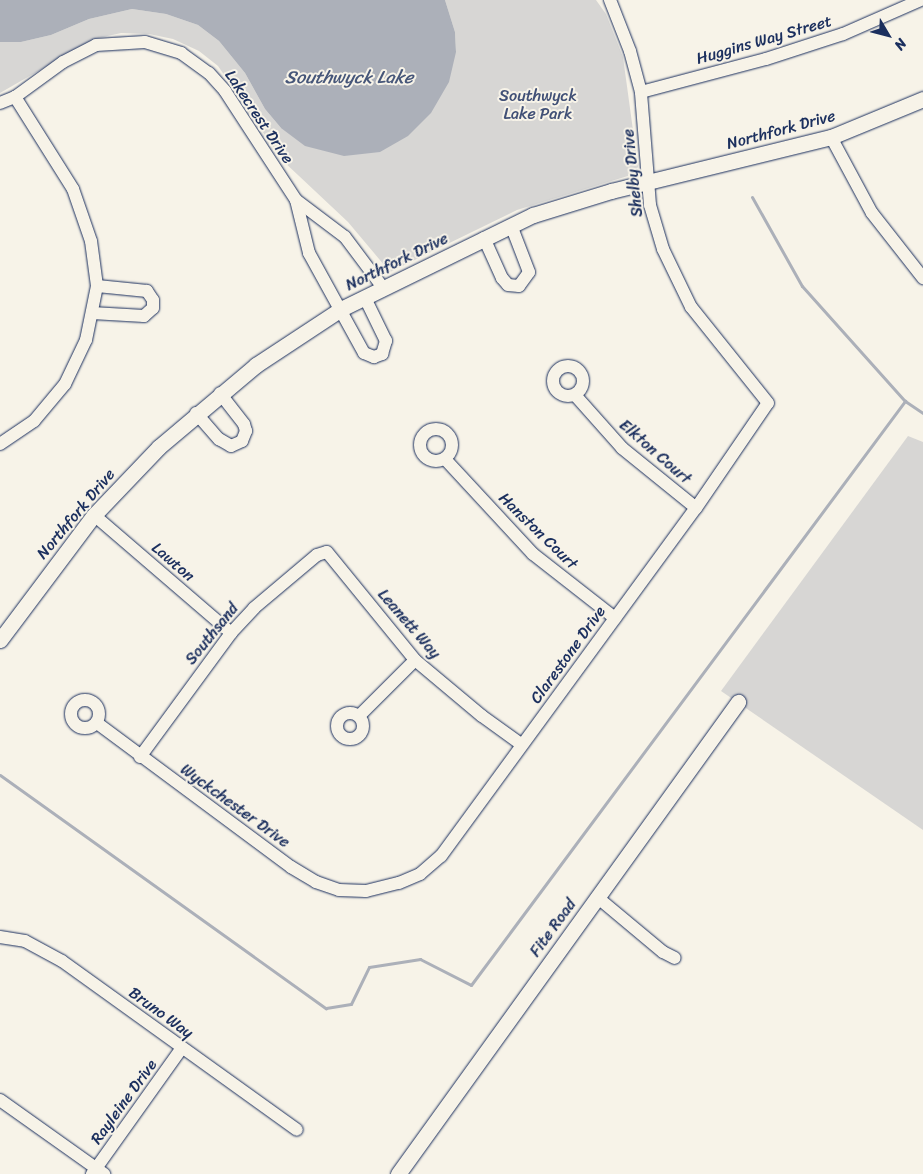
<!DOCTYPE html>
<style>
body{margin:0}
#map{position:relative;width:923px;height:1174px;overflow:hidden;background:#f7f3e8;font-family:Sriracha,sans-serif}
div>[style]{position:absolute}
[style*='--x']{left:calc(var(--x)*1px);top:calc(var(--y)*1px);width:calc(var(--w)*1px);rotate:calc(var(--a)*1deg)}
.green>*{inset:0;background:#d7d6d4}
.water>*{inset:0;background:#acb0b9}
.stream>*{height:3px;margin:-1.5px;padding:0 1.5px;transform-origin:1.5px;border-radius:1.5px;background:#acb0b9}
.roads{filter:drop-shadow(0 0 1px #1b2f5e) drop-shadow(0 0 1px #1b2f5e)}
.minor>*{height:12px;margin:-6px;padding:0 6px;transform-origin:6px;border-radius:6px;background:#f7f3e8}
.minor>.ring{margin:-6px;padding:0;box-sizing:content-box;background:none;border:12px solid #f7f3e8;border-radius:50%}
.tertiary>*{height:15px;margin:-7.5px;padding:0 7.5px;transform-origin:7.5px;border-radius:7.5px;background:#f7f3e8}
span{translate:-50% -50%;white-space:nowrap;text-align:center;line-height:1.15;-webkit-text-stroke:4px #f7f3e8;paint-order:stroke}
.street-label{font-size:16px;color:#1b2f5e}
.park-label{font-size:16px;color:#415076}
.water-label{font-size:18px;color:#465679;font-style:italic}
.north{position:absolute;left:863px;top:10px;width:50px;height:50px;-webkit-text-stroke:4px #f7f3e8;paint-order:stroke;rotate:127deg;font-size:14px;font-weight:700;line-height:20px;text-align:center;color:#1b2f5e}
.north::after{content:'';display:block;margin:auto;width:18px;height:22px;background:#1b2f5e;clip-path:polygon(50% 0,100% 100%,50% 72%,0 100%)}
</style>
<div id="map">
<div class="green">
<i style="clip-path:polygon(445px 0,596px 0,606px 14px,623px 57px,638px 167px,631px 175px,517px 210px,390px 272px,348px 222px,282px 160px,218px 66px,199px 51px,173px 39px,149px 34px,121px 33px,94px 39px,0 93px,0 42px,21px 42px,51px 35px,89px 19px,132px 9px,166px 14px,198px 25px,219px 41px,245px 73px,265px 109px,281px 128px,456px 52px,455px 32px)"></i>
<i style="clip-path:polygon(908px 436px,923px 442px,923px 830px,721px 691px)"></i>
</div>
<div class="water">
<i style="clip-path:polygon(0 0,445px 0,455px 32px,456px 52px,449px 82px,431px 113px,408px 136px,380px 152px,344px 156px,305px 146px,281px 128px,265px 109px,245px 73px,219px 41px,198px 25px,166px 14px,132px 9px,89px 19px,51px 35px,21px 42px,0 42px)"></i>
</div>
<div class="stream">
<i style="--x:752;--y:197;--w:102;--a:60.7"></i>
<i style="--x:802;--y:286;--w:154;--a:48.2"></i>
<i style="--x:905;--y:401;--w:22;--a:34"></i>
<i style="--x:0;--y:775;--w:401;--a:35.6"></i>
<i style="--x:326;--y:1008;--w:25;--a:-9"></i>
<i style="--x:351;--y:1004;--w:41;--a:-64.1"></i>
<i style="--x:369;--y:967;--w:52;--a:-8.9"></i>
<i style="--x:420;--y:959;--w:57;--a:27"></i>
<i style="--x:471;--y:985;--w:728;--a:-53.38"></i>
</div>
<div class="roads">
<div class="minor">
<i style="--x:641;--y:92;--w:129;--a:-14.8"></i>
<i style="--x:766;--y:59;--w:81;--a:-18"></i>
<i style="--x:843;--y:34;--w:85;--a:-23.6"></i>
<i style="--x:0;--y:103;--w:16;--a:-22"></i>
<i style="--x:15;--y:97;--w:59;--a:-36.1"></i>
<i style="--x:63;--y:62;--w:37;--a:-27"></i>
<i style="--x:96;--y:45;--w:49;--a:-3.5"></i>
<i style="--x:145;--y:42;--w:38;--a:17"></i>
<i style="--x:181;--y:53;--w:34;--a:36"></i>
<i style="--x:209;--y:73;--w:24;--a:48"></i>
<i style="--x:225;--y:91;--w:130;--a:56.9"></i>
<i style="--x:296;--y:200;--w:61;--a:37.1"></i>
<i style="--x:345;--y:237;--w:65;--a:53.1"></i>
<i style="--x:831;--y:137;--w:86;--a:61.7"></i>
<i style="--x:872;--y:213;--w:83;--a:51.9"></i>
<i style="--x:296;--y:200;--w:55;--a:76.2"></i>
<i style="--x:309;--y:253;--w:114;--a:61.2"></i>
<i style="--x:364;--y:353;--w:11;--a:22"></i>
<i style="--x:374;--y:357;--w:9;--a:-21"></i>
<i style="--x:382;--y:354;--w:14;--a:-73"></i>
<i style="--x:386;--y:341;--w:48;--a:-116"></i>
<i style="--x:484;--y:238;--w:44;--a:65.8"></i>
<i style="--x:502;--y:278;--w:9;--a:49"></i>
<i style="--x:508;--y:285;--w:11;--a:5"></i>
<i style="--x:519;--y:286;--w:17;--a:-54"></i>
<i style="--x:529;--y:272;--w:50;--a:-111"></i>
<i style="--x:92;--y:313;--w:52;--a:3.3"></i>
<i style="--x:144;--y:316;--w:12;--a:-42"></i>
<i style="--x:153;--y:308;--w:8;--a:-90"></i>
<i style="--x:153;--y:300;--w:11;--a:-124"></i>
<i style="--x:147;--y:291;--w:50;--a:-174.3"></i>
<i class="ring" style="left:553px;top:366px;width:18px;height:18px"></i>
<i style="--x:575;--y:395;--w:71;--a:48.4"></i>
<i style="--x:622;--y:448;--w:95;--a:39"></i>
<i style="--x:196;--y:413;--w:35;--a:49"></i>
<i style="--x:219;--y:439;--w:14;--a:30"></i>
<i style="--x:231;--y:446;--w:12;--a:-24"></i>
<i style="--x:242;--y:441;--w:11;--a:-68"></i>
<i style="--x:246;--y:431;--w:7;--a:-106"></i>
<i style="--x:244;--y:424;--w:39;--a:-128"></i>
<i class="ring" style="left:420px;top:429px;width:20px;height:20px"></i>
<i style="--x:0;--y:444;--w:41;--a:-34.1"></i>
<i style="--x:34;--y:421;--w:48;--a:-50"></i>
<i style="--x:65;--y:384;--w:49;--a:-64.5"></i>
<i style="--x:86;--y:340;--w:55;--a:-78.5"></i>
<i style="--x:97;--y:286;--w:45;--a:-97.6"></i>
<i style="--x:91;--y:241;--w:55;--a:-109.1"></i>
<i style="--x:73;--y:189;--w:109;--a:-122.2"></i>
<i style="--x:445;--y:459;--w:129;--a:47.2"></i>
<i style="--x:533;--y:554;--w:104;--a:38"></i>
<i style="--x:94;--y:515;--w:181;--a:40.7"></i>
<i class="ring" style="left:71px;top:700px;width:16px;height:16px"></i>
<i class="ring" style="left:337px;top:713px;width:14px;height:14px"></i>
<i style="--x:359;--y:716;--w:79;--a:-45"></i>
<i style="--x:97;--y:723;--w:242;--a:36.6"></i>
<i style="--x:291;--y:867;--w:29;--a:31"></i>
<i style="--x:316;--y:882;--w:24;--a:19"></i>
<i style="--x:339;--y:890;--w:27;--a:2"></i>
<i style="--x:366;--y:891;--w:34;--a:-14"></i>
<i style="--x:399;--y:883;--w:23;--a:-23"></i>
<i style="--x:420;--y:874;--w:28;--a:-41"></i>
<i style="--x:441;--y:856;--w:431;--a:-53.8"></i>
<i style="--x:696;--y:508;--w:127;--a:-55.6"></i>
<i style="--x:768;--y:403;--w:123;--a:-128.7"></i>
<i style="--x:691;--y:307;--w:64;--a:-115.8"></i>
<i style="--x:663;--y:249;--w:46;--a:-106.5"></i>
<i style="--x:650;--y:205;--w:113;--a:-94.6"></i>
<i style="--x:641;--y:92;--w:42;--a:-105"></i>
<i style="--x:630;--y:51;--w:55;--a:-111.4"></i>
<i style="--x:140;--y:757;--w:154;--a:-53.7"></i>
<i style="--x:231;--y:633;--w:34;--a:-47"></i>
<i style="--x:254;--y:608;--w:82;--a:-40.1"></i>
<i style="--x:317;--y:555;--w:10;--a:-17"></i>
<i style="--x:327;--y:552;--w:139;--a:50.8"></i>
<i style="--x:415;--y:660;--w:87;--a:39.9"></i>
<i style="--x:482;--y:716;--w:49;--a:35.9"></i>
<i style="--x:597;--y:897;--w:86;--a:39.8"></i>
<i style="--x:663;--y:952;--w:13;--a:27"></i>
<i style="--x:0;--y:937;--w:25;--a:9"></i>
<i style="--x:25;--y:941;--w:42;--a:28.4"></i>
<i style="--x:62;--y:961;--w:289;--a:35.7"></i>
<i style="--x:0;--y:1100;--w:128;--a:35.4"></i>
<i style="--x:92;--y:1174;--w:155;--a:-54.5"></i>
</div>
<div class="tertiary">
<i style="--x:0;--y:640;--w:156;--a:-53.1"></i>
<i style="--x:94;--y:515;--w:94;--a:-46.3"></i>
<i style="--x:159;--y:447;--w:127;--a:-40.2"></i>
<i style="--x:256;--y:365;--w:102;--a:-33.4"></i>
<i style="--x:341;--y:309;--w:214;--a:-26.1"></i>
<i style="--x:533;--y:215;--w:82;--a:-17.1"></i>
<i style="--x:611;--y:191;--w:227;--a:-13.8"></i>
<i style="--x:831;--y:137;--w:100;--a:-22.4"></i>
<i style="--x:398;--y:1174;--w:582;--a:-54.23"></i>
</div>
</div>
<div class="street-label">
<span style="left:764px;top:40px;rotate:-16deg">Huggins Way Street</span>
<span style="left:259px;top:117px;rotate:56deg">Lakecrest Drive</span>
<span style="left:781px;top:130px;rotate:-15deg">Northfork Drive</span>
<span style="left:633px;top:173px;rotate:-96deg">Shelby Drive</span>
<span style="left:397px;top:262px;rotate:-26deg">Northfork Drive</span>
<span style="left:655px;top:452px;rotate:41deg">Elkton Court</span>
<span style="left:76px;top:514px;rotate:-50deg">Northfork Drive</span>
<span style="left:538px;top:531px;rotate:44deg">Hanston Court</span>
<span style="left:173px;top:562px;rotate:41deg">Lawton</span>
<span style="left:409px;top:624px;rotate:49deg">Leanett Way</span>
<span style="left:212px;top:634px;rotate:-51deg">Southsand</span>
<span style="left:568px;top:655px;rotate:-54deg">Clarestone Drive</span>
<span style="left:235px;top:806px;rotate:36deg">Wyckchester Drive</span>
<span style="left:553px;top:928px;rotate:-54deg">Fite Road</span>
<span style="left:161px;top:1013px;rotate:36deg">Bruno Way</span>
<span style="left:124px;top:1102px;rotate:-54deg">Rayleine Drive</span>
</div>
<div class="park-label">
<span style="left:538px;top:105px">Southwyck<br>Lake Park</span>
</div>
<div class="water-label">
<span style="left:349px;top:77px">Southwyck Lake</span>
</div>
<div class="north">N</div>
</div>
